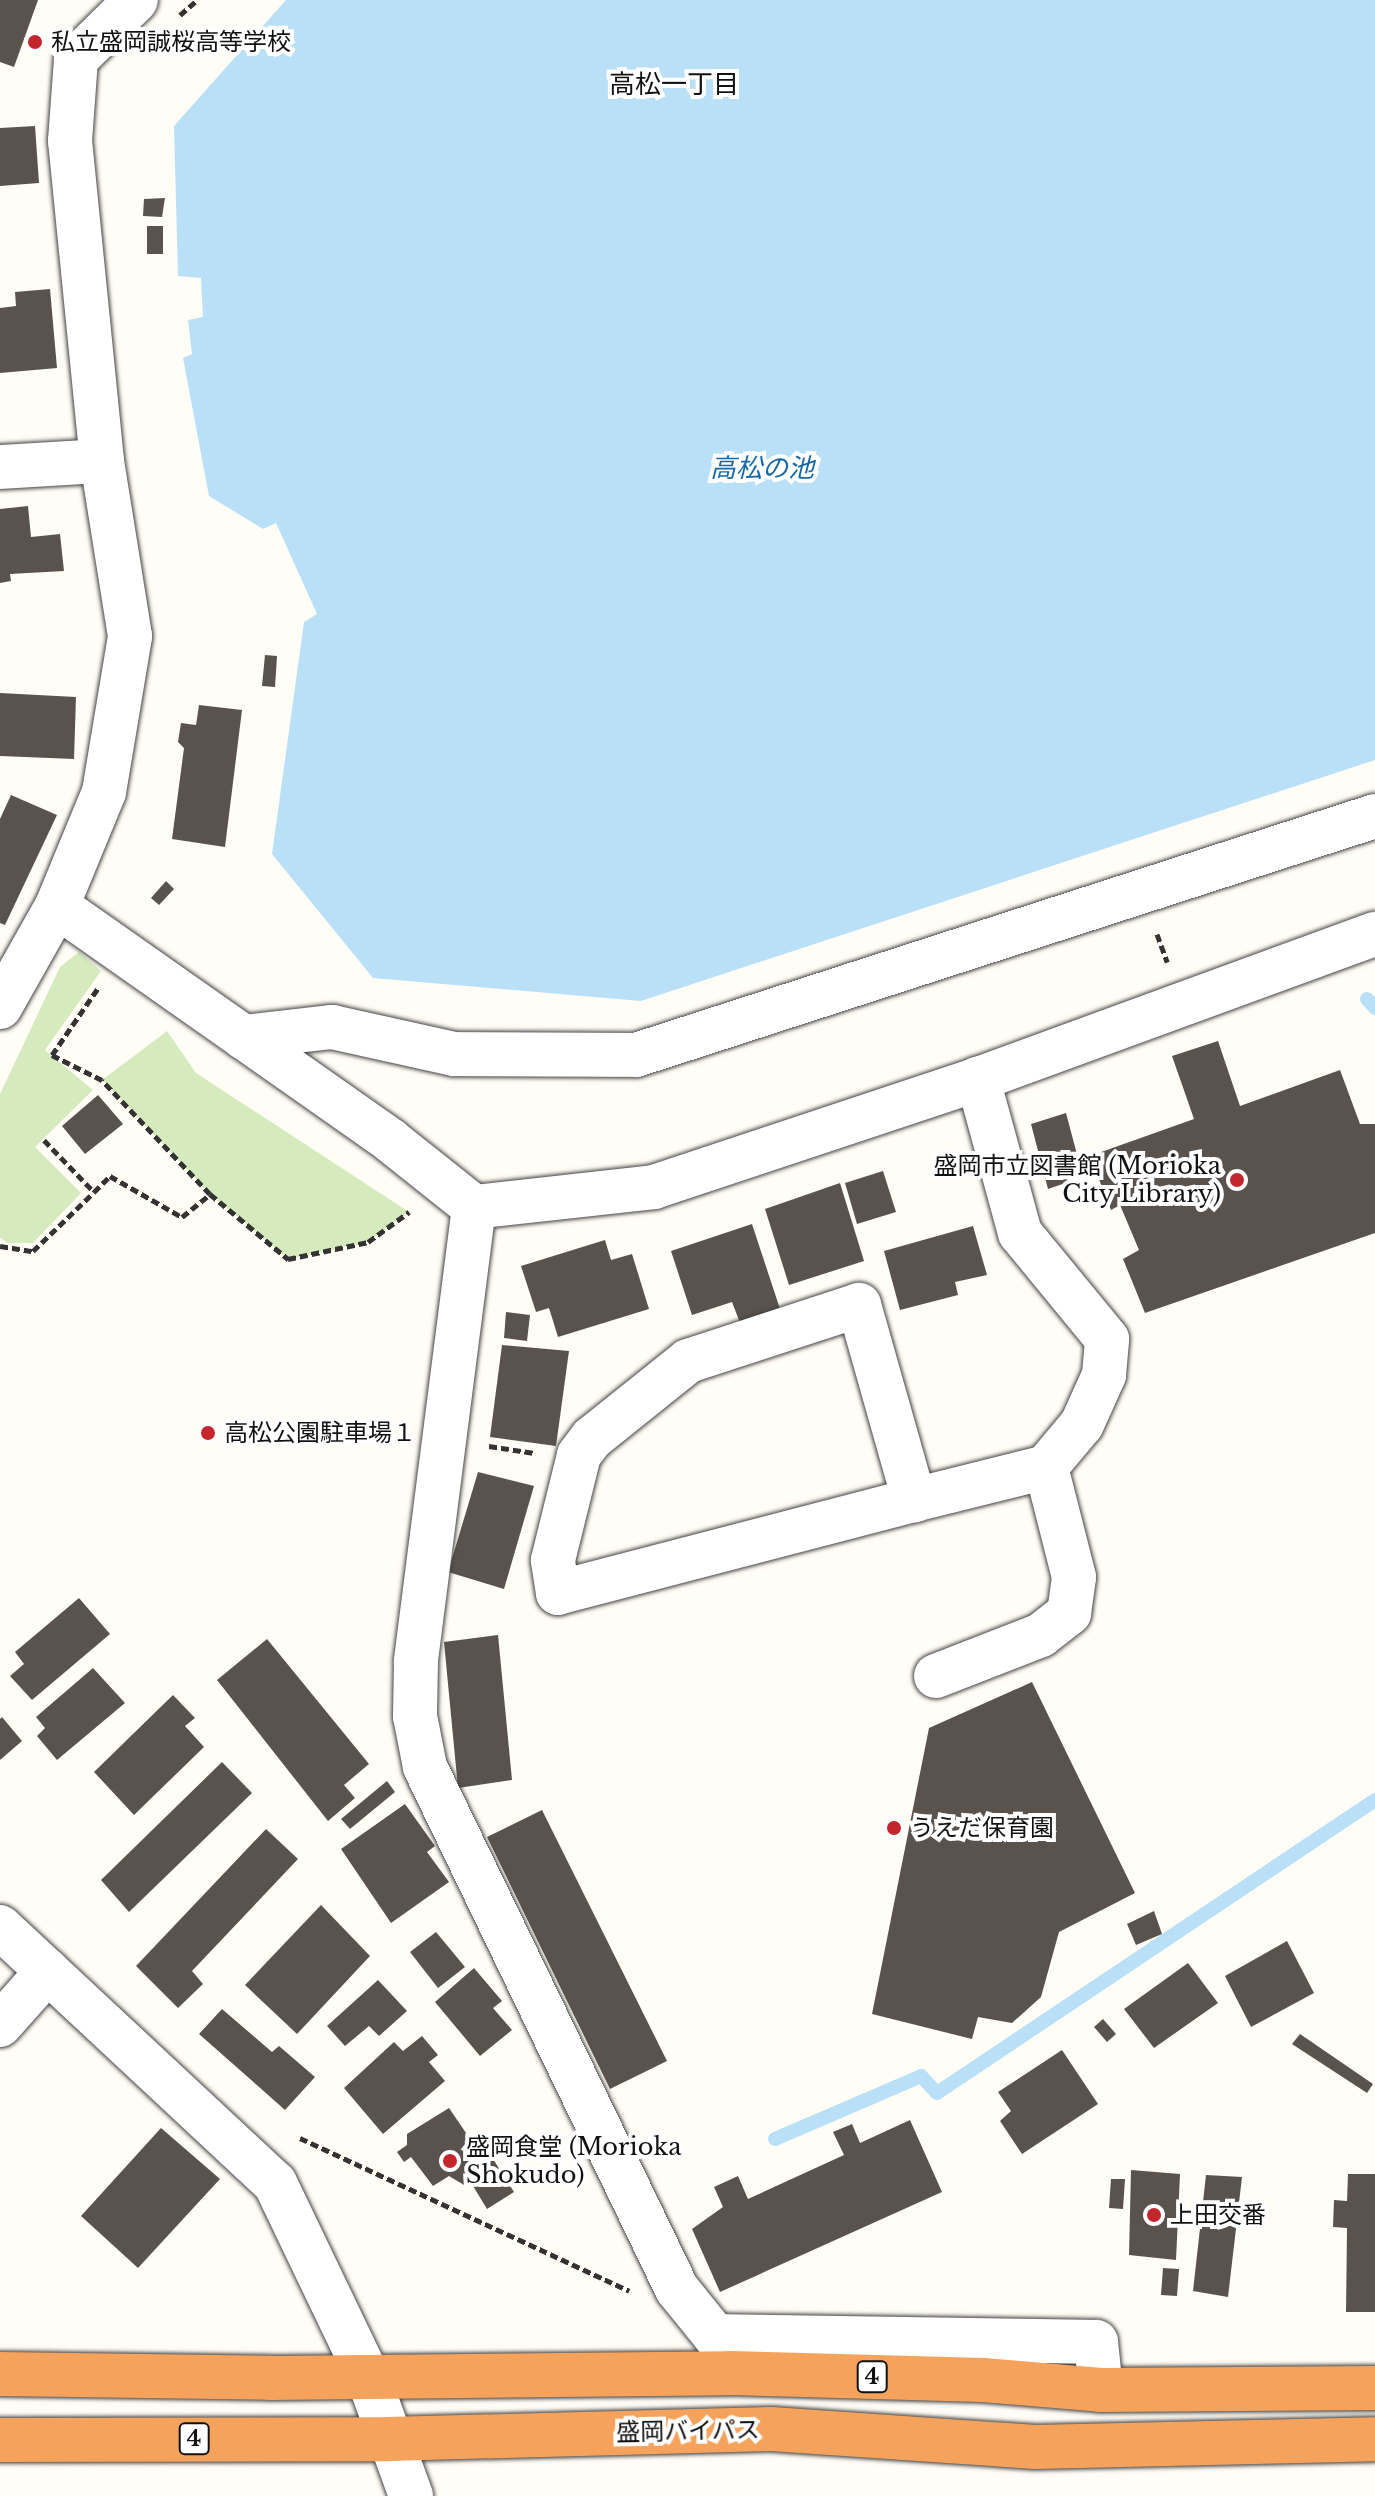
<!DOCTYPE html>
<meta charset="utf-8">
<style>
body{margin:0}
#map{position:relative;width:1375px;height:2496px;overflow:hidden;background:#fffdf5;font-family:"Libre Baskerville","Noto Sans JP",serif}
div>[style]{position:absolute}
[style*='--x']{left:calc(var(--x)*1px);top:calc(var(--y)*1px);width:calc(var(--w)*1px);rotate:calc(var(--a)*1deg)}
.green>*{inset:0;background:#d5ebbd}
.water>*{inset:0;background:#b9e0f7}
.stream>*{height:14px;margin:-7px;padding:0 7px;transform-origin:7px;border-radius:7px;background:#b9e0f7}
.building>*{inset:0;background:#5a524d}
.path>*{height:5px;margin-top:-2.5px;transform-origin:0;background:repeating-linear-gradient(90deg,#333 0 8px,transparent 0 12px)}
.roads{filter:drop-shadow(0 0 2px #444) drop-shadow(0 0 2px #444)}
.minor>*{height:44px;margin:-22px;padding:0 22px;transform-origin:22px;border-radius:22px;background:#fff}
.highway>*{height:44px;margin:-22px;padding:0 22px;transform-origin:22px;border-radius:22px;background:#f5a25d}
.dots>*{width:22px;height:22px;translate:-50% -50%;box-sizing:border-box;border:4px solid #fff;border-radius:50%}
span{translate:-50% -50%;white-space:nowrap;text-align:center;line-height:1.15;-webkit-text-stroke:8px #fff;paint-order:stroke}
.shield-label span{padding:2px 6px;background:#fff;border:2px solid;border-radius:6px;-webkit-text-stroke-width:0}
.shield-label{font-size:22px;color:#111;font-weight:700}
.poi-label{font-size:24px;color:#111}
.left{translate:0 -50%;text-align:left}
.right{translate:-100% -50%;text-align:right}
.street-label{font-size:24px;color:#111}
.neighbourhood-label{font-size:26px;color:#111}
.water-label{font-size:26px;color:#1768a6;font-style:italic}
</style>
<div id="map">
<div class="green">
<i style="clip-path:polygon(79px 952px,101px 971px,45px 1050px,93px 1090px,35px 1147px,81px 1193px,33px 1243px,8px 1243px,0 1238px,0 1094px,60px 967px)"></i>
<i style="clip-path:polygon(167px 1031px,196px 1073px,409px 1212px,368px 1242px,288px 1259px,210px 1194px,102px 1080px)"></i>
</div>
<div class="water">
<i style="clip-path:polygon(286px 0,1375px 0,1375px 760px,641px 1001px,373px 978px,272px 854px,304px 622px,317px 614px,276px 523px,263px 529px,209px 496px,183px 358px,192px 354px,188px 320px,203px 317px,201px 278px,178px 276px,174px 126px)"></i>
</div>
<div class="stream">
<i style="--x:1367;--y:999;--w:12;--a:48"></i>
<i style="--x:775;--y:2139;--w:159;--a:-23.3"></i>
<i style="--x:921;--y:2076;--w:23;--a:47"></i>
<i style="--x:937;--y:2093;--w:527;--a:-33.78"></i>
</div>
<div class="building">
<i style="clip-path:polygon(0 0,38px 0,14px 67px,0 62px)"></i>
<i style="clip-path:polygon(35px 126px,39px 183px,0 186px,0 128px)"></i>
<i style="clip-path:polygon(165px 198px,162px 217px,143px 216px,144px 199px)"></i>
<i style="clip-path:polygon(147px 226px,163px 226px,163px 254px,147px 254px)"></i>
<i style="clip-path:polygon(50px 289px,57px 368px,0 373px,0 308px,16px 306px,15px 292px)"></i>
<i style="clip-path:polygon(28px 506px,31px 537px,60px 534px,64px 571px,10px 574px,11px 581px,0 583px,0 509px)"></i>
<i style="clip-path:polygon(265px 655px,277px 656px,275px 687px,262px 686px)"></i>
<i style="clip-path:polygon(0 693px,76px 697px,74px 759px,0 756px)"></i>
<i style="clip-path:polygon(199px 705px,242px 710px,225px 847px,172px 839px,184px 748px,178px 742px,181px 723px,196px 725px)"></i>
<i style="clip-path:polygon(11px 795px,57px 815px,5px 925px,0 923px,0 819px)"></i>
<i style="clip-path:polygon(166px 881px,174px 889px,159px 905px,151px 898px)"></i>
<i style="clip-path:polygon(1218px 1041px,1240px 1106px,1340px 1070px,1360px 1124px,1375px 1124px,1375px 1233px,1145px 1313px,1123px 1259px,1139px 1250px,1120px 1205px,1111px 1210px,1090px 1156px,1194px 1119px,1172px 1056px)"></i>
<i style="clip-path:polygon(98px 1095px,123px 1124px,85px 1154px,62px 1126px)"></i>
<i style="clip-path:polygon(1066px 1113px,1083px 1177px,1048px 1189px,1031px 1124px)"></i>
<i style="clip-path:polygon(883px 1171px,896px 1212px,857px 1224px,845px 1183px)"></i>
<i style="clip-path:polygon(840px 1183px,864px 1261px,789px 1285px,765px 1209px)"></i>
<i style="clip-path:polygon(752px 1224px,782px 1315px,742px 1328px,732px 1302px,692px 1315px,671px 1251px)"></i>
<i style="clip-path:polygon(973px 1226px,987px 1275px,955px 1282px,958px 1295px,900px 1310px,884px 1251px)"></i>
<i style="clip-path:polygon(605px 1240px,611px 1260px,632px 1254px,649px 1309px,558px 1337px,549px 1308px,536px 1312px,521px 1266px)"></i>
<i style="clip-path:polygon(506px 1312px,530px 1315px,527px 1341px,504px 1338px)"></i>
<i style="clip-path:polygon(502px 1345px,569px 1351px,556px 1446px,490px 1437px)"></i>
<i style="clip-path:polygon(478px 1472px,534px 1486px,504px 1589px,448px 1572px)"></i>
<i style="clip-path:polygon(79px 1598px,110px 1634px,32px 1700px,10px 1676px,24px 1664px,15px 1652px)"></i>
<i style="clip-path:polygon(498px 1635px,512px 1780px,458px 1788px,444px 1642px)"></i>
<i style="clip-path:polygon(267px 1639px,369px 1764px,344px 1785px,355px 1798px,328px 1821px,217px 1680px)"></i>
<i style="clip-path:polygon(93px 1668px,125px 1703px,57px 1760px,37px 1736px,45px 1728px,36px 1717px)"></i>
<i style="clip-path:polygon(1032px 1682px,1135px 1893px,1059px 1932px,1041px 1997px,1012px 2023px,978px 2017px,972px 2039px,872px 2014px,929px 1728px)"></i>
<i style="clip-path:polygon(173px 1695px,195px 1718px,185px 1726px,204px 1747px,134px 1815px,94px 1772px)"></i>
<i style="clip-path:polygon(2px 1717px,22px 1741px,0 1760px,0 1719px)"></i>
<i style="clip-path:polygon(222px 1762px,252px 1793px,129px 1912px,101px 1880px)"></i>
<i style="clip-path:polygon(387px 1781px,395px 1792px,350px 1829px,341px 1819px)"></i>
<i style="clip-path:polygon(405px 1804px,435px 1846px,427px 1852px,449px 1882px,391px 1923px,341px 1849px)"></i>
<i style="clip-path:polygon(542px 1810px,667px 2061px,610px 2089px,487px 1837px)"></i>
<i style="clip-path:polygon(266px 1829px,298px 1859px,192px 1971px,203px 1984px,178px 2008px,136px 1966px)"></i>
<i style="clip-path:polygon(321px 1905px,370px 1956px,297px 2034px,245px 1985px)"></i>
<i style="clip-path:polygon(1154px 1911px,1162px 1934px,1136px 1945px,1127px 1924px)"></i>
<i style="clip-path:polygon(436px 1932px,465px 1967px,438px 1988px,410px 1952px)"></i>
<i style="clip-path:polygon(1287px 1941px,1314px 1993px,1251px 2027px,1225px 1976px)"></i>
<i style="clip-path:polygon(1188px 1963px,1218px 2003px,1154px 2048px,1124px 2009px)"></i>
<i style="clip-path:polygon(474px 1968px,502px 2001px,493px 2008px,512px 2030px,480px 2056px,435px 2002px)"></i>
<i style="clip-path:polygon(378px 1980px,407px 2011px,379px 2036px,369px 2026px,345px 2046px,327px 2026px)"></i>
<i style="clip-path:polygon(222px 2009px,272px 2052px,279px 2046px,315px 2077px,285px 2110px,199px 2034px)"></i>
<i style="clip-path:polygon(1103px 2019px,1116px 2034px,1107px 2042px,1094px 2027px)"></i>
<i style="clip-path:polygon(1300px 2034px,1373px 2084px,1367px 2093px,1292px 2044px)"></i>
<i style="clip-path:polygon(422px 2036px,438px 2055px,429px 2062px,445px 2081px,383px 2134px,344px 2088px,394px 2042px,403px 2051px)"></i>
<i style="clip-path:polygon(1062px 2050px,1098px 2104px,1022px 2154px,1000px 2121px,1011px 2111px,998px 2092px)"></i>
<i style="clip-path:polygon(449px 2108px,479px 2152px,486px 2148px,514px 2192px,487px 2209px,470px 2181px,464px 2185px,449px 2176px,433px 2186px,411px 2157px,404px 2162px,397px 2152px,407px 2145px,407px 2134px)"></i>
<i style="clip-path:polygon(910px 2120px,942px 2192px,720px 2292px,692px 2229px,723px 2207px,714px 2187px,738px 2176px,748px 2199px,844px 2155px,833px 2132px,852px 2124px,860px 2143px)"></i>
<i style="clip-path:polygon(161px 2128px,220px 2179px,138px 2268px,81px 2216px)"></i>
<i style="clip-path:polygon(1131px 2170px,1180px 2174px,1176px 2260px,1129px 2255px)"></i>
<i style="clip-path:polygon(1348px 2174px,1375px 2174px,1375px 2312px,1346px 2312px,1347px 2228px,1333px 2227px,1334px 2200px,1347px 2201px)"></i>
<i style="clip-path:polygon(1206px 2175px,1242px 2177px,1228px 2297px,1193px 2291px)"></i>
<i style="clip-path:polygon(1111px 2179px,1125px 2179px,1123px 2209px,1109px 2208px)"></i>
<i style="clip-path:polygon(1163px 2268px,1179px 2269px,1177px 2296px,1161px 2295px)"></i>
</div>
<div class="path">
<i style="--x:180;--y:15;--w:23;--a:-41"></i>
<i style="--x:1157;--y:934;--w:30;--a:70"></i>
<i style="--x:44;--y:1140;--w:72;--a:46.1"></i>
<i style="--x:94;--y:1192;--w:23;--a:-45"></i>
<i style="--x:110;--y:1176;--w:83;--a:29.7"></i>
<i style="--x:182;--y:1217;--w:36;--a:-39"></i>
<i style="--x:210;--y:1194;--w:157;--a:-133.5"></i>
<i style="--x:102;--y:1080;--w:56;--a:-153.4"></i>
<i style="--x:52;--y:1055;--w:81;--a:-55.5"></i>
<i style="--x:210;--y:1194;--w:102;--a:39.8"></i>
<i style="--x:288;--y:1259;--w:82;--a:-12"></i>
<i style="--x:368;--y:1242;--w:51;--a:-36.2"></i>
<i style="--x:0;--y:1246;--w:33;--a:9"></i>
<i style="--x:33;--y:1251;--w:85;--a:-44"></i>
<i style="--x:489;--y:1446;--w:46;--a:8.8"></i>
<i style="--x:300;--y:2138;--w:363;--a:24.9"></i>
</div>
<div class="roads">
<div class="minor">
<i style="--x:0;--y:467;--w:102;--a:-3.4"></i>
<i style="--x:57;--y:906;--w:408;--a:35.1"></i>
<i style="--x:391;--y:1141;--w:106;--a:38.5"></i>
<i style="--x:474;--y:1207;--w:181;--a:-6.3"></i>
<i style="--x:654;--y:1187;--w:342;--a:-18.4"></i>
<i style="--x:978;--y:1079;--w:423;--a:-20.1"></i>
<i style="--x:0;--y:1007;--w:116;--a:-60.6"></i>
<i style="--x:57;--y:906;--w:123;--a:-67.6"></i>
<i style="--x:104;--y:792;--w:158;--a:-80.5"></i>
<i style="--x:130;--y:636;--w:177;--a:-99.1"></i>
<i style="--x:102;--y:461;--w:322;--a:-95.7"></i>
<i style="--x:70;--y:141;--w:82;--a:-85.8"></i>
<i style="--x:76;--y:59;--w:84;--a:-44.5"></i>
<i style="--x:243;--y:1037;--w:90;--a:-6.4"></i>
<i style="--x:332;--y:1027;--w:125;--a:12.5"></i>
<i style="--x:454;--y:1054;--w:182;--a:0.3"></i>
<i style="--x:636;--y:1055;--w:777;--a:-17.92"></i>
<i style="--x:474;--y:1207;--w:459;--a:97.3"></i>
<i style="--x:416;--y:1662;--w:54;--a:91.1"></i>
<i style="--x:415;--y:1716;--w:52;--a:78.9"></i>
<i style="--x:425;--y:1767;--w:580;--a:64.23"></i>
<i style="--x:677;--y:2289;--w:60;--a:51"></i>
<i style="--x:715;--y:2336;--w:381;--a:0.9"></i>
<i style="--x:1096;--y:2342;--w:48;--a:84.1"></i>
<i style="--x:859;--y:1305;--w:203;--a:74.2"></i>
<i style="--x:914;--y:1500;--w:368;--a:165.4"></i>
<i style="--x:558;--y:1593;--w:33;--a:-99"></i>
<i style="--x:553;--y:1560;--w:108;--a:-76.1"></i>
<i style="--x:579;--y:1455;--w:21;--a:-53"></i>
<i style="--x:592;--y:1438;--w:123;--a:-38.7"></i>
<i style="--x:688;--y:1361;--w:180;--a:-18.1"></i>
<i style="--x:914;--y:1500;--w:136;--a:-14"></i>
<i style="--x:1046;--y:1467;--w:56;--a:-50.1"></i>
<i style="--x:1082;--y:1424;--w:54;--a:-65.8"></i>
<i style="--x:1104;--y:1375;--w:36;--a:-85"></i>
<i style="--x:1107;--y:1339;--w:137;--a:-129.4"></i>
<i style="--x:1020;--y:1233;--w:160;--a:-105.3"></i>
<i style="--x:936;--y:1676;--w:113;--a:-21.3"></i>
<i style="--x:1041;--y:1635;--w:36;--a:-38"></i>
<i style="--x:1069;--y:1613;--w:36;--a:-82"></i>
<i style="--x:1074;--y:1577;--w:114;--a:-104.3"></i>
<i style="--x:0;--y:1927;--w:376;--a:43"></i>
<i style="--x:275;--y:2183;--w:215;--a:64.4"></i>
<i style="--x:368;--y:2377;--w:127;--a:70.1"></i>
<i style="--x:0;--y:2025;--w:72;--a:-48.4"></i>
</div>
<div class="highway">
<i style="--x:0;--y:2374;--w:271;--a:0.8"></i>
<i style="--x:271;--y:2378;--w:459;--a:-0.6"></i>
<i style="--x:730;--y:2373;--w:253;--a:1.6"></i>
<i style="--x:983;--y:2380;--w:118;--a:4.8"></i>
<i style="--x:1101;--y:2390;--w:274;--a:-0.4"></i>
<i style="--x:0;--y:2440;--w:388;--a:-0.1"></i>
<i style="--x:388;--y:2439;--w:383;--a:-1.5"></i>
<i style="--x:771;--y:2429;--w:265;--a:3.9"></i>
<i style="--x:1035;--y:2447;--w:340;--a:-1.3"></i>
</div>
</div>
<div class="dots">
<i style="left:35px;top:42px;background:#c4262e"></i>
<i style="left:1237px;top:1180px;background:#c4262e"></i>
<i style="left:208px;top:1433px;background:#c4262e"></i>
<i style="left:894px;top:1828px;background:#c4262e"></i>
<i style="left:450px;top:2161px;background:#c4262e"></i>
<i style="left:1154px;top:2215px;background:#c4262e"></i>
</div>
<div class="shield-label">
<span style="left:872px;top:2377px">4</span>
<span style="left:194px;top:2439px">4</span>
</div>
<div class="poi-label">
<span class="left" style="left:51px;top:42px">私立盛岡誠桜高等学校</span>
<span class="right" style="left:1221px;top:1180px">盛岡市立図書館 (Morioka<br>City Library)</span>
<span class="left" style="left:224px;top:1433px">高松公園駐車場１</span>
<span class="left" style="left:910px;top:1828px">うえだ保育園</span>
<span class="left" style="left:466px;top:2161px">盛岡食堂 (Morioka<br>Shokudo)</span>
<span class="left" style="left:1170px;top:2215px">上田交番</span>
</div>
<div class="street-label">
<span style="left:688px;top:2431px;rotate:-1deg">盛岡バイパス</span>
</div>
<div class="neighbourhood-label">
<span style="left:674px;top:85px">高松一丁目</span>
</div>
<div class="water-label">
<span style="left:762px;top:469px">高松の池</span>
</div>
</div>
